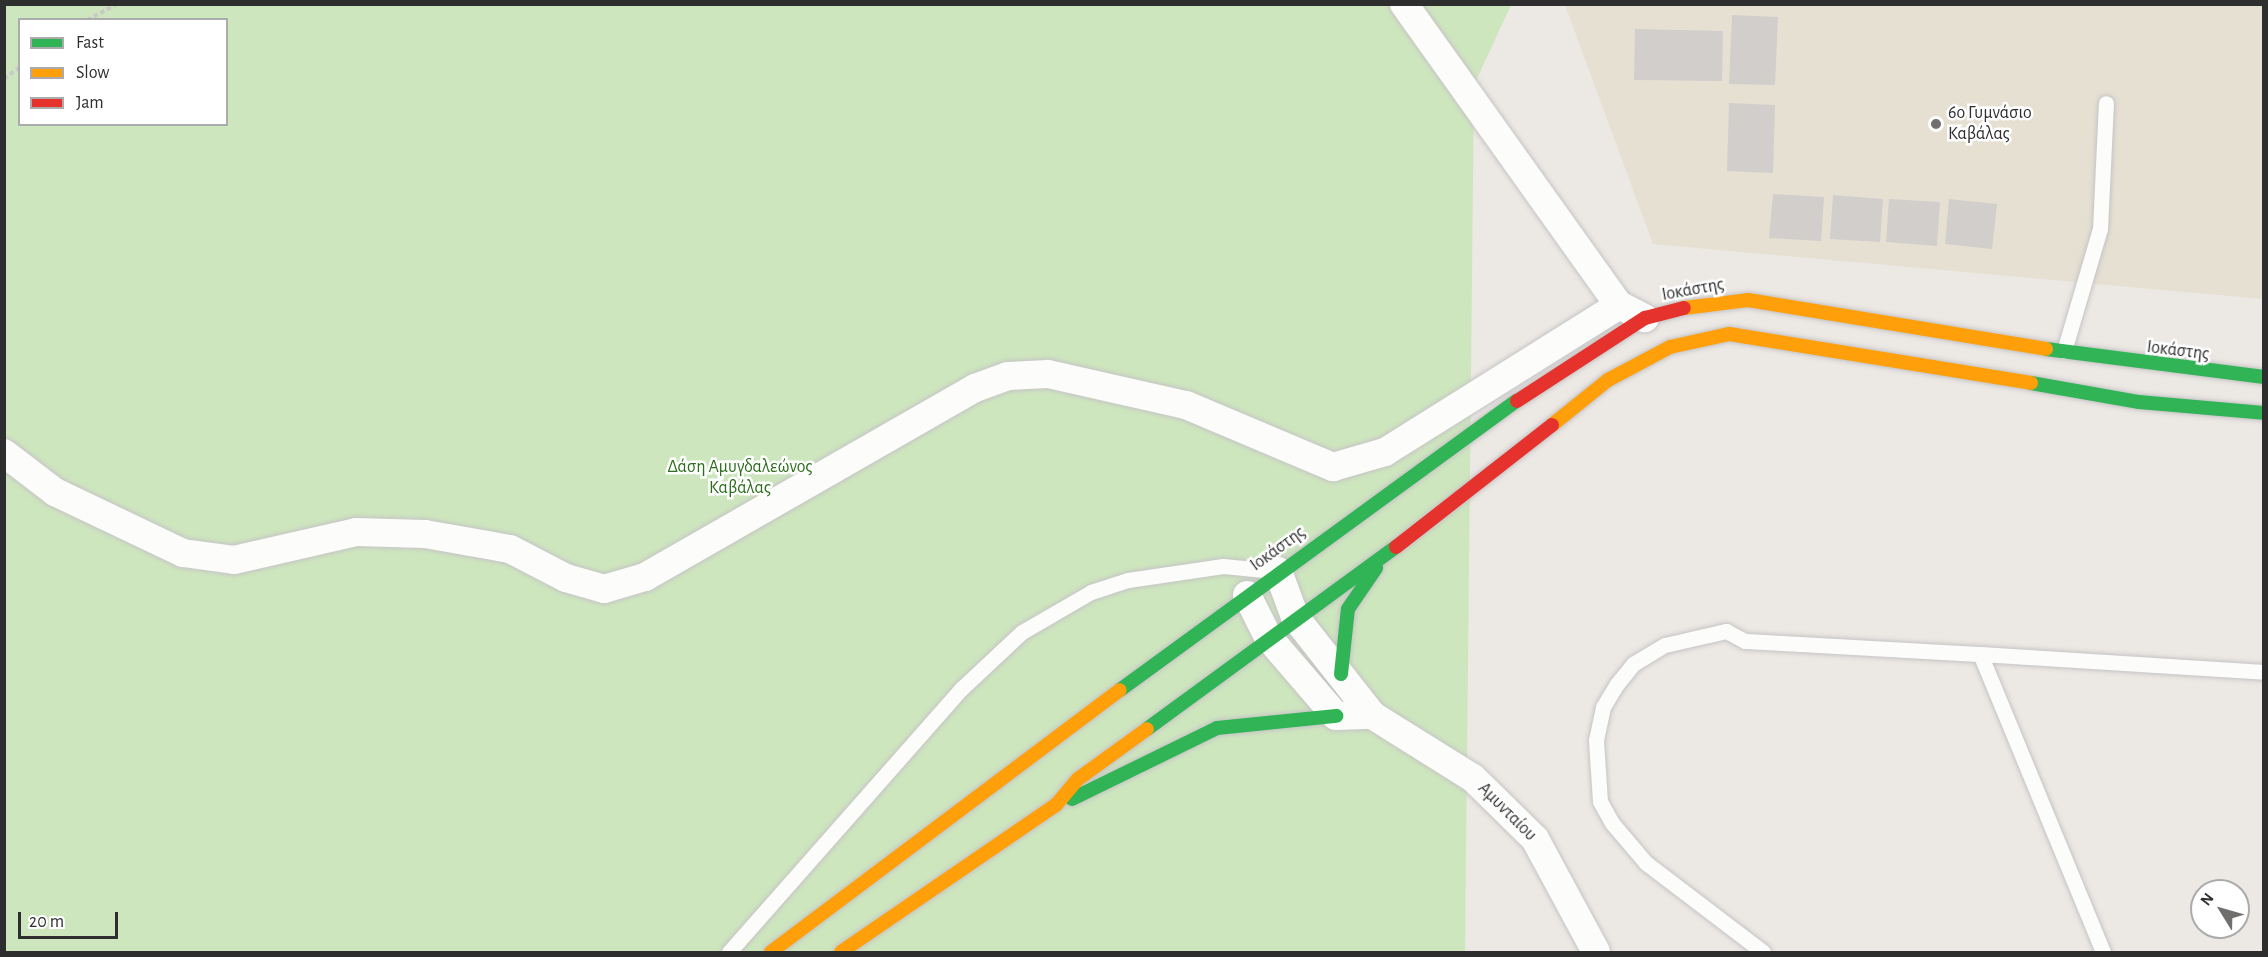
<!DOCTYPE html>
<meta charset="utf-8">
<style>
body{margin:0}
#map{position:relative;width:2268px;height:957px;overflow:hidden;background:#ece8e4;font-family:"Alegreya Sans",sans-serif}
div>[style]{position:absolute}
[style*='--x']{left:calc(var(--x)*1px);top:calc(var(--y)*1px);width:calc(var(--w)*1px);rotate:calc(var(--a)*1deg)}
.education>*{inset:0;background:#e6e0d3}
.green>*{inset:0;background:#cee6be}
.building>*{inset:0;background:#d1cecb}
.path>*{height:4px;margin-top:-2px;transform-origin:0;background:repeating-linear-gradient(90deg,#c9c9c8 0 4.5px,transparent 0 7.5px)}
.roads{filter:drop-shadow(0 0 2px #c5c4c5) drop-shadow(0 0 2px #c5c4c5)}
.lane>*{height:15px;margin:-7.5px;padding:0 7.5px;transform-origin:7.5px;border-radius:7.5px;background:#fcfcfb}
.street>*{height:28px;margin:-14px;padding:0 14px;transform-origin:14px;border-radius:14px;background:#fcfcfb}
.fast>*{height:14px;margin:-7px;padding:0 7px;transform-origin:7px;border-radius:7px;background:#30b455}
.slow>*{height:14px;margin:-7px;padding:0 7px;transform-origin:7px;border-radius:7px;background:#ff9f0a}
.jam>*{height:14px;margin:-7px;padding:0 7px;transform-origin:7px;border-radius:7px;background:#e5322d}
.dots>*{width:16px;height:16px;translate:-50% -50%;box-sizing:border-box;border:3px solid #fff;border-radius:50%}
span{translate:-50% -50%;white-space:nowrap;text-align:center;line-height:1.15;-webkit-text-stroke:5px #fff;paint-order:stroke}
.poi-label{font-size:18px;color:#2e2e2e}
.left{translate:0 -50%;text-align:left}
.street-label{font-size:18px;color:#2e2e2e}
.park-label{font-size:18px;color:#2c6e1b}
.frame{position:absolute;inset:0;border:6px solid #2e2e2e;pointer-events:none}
.legend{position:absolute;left:18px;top:18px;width:210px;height:108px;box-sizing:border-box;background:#fff;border:2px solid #ababab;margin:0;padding:8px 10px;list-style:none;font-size:18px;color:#2e2e2e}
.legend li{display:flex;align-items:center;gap:12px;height:30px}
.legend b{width:30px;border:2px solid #ababab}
.north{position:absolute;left:2190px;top:879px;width:60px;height:60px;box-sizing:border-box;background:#fff;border:2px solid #ababab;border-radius:50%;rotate:307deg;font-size:16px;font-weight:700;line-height:24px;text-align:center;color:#2e2e2e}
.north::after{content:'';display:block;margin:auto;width:21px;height:27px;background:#706f6e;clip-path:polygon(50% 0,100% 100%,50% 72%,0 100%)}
.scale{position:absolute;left:18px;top:912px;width:100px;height:27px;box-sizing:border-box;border:3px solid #2e2e2e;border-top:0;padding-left:8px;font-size:18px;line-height:21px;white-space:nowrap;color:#2e2e2e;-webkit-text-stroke:4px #fff;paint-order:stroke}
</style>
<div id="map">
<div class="education">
<i style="clip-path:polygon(1565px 5px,2263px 5px,2263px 299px,1653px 244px)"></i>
</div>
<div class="green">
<i style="clip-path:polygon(evenodd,5px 5px,1511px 5px,1474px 85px,1465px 952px,5px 952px,5px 5px,20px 20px,226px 20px,226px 124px,20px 124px,20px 20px)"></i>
</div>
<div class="building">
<i style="clip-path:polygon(1732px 15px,1778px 17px,1775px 85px,1729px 84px)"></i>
<i style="clip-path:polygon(1635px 29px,1723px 31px,1722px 81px,1634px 80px)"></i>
<i style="clip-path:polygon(1729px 103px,1775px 105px,1773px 173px,1727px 171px)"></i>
<i style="clip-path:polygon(1773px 194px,1824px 197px,1821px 241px,1769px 238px)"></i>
<i style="clip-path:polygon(1833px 195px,1883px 199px,1880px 242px,1830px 239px)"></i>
<i style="clip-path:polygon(1889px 199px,1940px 202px,1937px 246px,1886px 242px)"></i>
<i style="clip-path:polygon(1949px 199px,1997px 204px,1992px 249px,1945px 244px)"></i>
</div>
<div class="path">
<i style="--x:87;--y:20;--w:34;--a:-28"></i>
<i style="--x:4;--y:79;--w:20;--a:-37"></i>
</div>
<div class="roads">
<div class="lane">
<i style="--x:2064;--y:351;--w:127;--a:-73.6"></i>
<i style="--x:2100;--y:229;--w:126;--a:-87.3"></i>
<i style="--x:729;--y:952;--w:351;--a:-48.6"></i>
<i style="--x:961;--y:689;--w:83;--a:-43.1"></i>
<i style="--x:1022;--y:632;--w:80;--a:-30.1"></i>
<i style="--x:1091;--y:592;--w:39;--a:-18"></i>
<i style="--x:1128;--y:580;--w:96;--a:-8.4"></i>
<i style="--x:1223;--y:566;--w:52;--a:5.5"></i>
<i style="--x:1763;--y:952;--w:147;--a:-142.7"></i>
<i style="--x:1646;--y:863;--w:52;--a:-130.4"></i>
<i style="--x:1612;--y:823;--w:25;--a:-119"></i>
<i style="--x:1600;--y:801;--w:61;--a:-93.8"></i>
<i style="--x:1596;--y:740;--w:34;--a:-78"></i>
<i style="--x:1603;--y:707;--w:27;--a:-59"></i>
<i style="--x:1617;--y:684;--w:26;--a:-51"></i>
<i style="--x:1633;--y:664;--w:37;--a:-31"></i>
<i style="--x:1665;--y:645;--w:63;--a:-12.9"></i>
<i style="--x:1726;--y:631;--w:21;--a:28"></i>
<i style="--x:1745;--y:641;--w:235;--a:3.2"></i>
<i style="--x:2103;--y:952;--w:322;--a:-112.4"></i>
<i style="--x:1980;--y:654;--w:285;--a:3.6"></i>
</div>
<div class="street">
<i style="--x:1404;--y:4;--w:370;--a:54.5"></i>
<i style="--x:4;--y:453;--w:64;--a:37.4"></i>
<i style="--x:55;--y:492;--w:142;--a:25.5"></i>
<i style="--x:183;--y:553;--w:51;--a:7.8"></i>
<i style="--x:234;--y:560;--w:125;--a:-12.9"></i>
<i style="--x:356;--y:532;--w:69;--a:1.7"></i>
<i style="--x:425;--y:534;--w:86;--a:10"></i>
<i style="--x:510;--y:549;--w:63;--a:27.4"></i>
<i style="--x:566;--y:578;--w:40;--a:16"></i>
<i style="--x:604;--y:589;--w:43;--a:-16.3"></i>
<i style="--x:645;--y:577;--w:380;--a:-29.8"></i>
<i style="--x:975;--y:388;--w:35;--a:-20"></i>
<i style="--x:1008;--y:376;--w:40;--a:-2.9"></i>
<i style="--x:1048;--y:374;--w:141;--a:12.7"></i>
<i style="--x:1186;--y:405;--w:160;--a:22.9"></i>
<i style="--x:1333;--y:467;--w:54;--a:-16.1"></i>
<i style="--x:1385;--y:452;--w:276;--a:-32.1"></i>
<i style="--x:1619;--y:305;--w:29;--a:27"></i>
<i style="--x:1247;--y:595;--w:47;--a:63.4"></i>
<i style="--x:1268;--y:637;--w:104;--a:49.3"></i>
<i style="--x:1336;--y:716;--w:36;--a:-2"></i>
<i style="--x:1372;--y:715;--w:125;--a:-128.2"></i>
<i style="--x:1295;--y:617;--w:49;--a:-110.3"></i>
<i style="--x:1372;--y:715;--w:119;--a:32"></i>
<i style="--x:1473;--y:778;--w:87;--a:44.5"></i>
<i style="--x:1535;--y:839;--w:128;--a:61.6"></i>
</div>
<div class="fast">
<i style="--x:2046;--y:349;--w:220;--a:7.3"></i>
<i style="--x:2031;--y:383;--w:110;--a:10"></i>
<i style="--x:2139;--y:402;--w:125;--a:5"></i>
<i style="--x:1341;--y:674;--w:65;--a:-83.9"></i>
<i style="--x:1348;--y:609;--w:50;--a:-55.7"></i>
<i style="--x:1120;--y:690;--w:491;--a:-36.1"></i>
<i style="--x:1147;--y:729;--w:308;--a:-36.2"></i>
<i style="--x:1072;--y:799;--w:161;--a:-26.1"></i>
<i style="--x:1217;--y:728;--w:120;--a:-5.8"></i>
</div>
<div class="slow">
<i style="--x:1684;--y:308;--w:64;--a:-7.1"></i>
<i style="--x:1748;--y:300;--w:302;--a:9.3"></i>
<i style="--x:1552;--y:425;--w:72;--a:-38.8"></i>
<i style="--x:1608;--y:380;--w:70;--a:-28"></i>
<i style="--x:1670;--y:347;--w:60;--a:-12.4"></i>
<i style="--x:1729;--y:334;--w:306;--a:9.2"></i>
<i style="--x:771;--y:952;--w:436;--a:-36.9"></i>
<i style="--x:841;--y:952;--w:260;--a:-34.4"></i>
<i style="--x:1056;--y:805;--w:34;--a:-50"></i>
<i style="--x:1078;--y:779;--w:85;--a:-35.9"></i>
</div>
<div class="jam">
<i style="--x:1517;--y:401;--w:153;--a:-33"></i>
<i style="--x:1645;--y:318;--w:40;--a:-14.4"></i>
<i style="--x:1396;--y:547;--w:198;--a:-38"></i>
</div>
</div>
<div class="dots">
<i style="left:1936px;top:124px;background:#706f6e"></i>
</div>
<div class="poi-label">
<span class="left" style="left:1948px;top:124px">6ο Γυμνάσιο<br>Καβάλας</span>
</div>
<div class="street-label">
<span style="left:1693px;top:290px;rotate:-10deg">Ιοκάστης</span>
<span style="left:2178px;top:351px;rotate:7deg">Ιοκάστης</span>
<span style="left:1278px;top:549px;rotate:-36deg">Ιοκάστης</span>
<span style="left:1507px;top:812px;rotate:45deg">Αμυνταίου</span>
</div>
<div class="park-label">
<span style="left:740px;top:478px">Δάση Αμυγδαλεώνος<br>Καβάλας</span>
</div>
<div class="frame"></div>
<ul class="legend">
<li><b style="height:8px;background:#30b455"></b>Fast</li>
<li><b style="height:8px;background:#ff9f0a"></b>Slow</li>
<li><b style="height:8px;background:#e5322d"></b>Jam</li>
</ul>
<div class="north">N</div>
<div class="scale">20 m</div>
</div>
